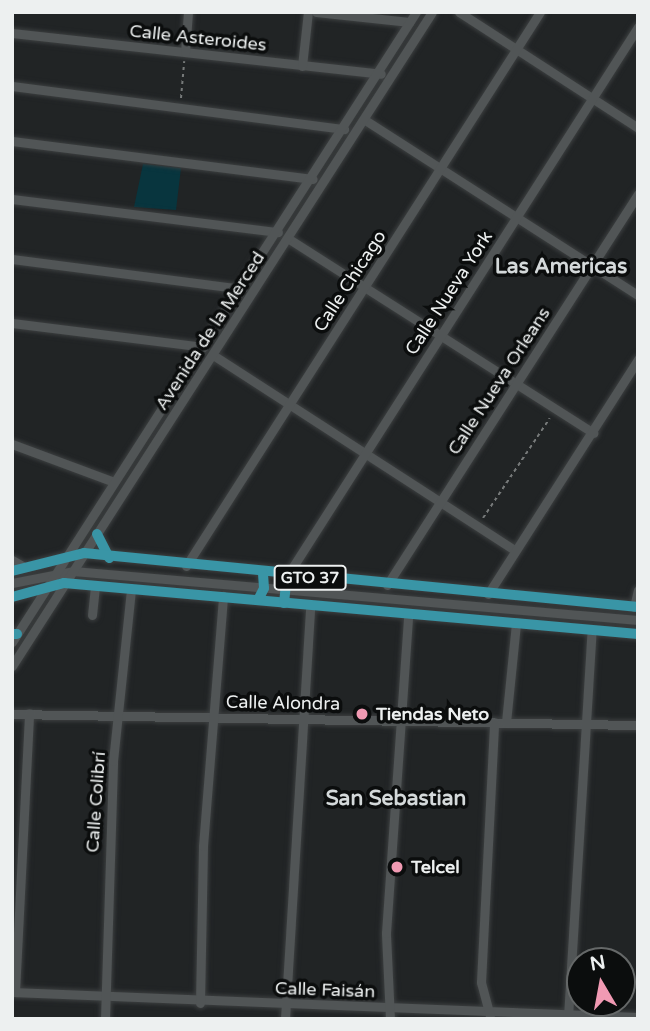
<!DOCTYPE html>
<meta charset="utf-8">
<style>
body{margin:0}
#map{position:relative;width:650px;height:1031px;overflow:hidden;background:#212425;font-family:"Varela Round",sans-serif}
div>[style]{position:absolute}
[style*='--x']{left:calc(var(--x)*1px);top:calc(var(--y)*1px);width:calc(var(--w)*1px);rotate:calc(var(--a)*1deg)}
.green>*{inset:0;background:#08353e}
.path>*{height:2px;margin-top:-1px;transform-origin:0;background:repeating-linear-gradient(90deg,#777a7a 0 3.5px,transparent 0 7px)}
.roads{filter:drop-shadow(0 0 2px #3c3f40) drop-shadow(0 0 2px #3c3f40)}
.minor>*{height:9px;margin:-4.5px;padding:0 4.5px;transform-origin:4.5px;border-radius:4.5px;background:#515556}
.major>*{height:10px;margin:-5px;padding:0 5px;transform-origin:5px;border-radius:5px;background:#3995a6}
.dots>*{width:19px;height:19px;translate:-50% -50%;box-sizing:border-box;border:4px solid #0b0d0d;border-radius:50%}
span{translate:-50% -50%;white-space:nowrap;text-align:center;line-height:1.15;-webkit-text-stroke:7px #0b0d0d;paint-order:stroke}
.shield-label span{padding:2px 5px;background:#0b0d0d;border:2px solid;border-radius:5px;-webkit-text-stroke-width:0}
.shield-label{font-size:16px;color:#edf0f0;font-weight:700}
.street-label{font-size:18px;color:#edf0f0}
.poi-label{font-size:18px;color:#edf0f0;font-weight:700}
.left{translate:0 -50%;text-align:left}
.quarter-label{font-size:21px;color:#d4d9da;font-weight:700}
.frame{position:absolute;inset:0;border:14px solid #edf0f0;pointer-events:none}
.north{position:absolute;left:566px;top:947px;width:70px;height:70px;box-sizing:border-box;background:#0b0d0d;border:2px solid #656868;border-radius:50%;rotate:350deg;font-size:19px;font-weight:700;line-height:28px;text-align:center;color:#edf0f0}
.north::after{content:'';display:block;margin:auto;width:24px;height:32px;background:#f19ab3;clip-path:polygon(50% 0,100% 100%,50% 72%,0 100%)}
</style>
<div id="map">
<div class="green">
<i style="clip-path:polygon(143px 164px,181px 168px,176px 210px,134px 207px)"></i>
</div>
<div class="path">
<i style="--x:181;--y:98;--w:37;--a:-85"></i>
<i style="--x:483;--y:518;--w:120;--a:-56.2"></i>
</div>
<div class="roads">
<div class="minor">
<i style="--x:316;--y:12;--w:94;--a:6.1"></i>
<i style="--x:459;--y:12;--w:213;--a:32.9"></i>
<i style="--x:12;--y:33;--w:371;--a:6.3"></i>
<i style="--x:185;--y:52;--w:40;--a:-85.7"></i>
<i style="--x:302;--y:66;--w:54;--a:-83.7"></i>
<i style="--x:12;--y:86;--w:335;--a:7.4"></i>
<i style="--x:365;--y:120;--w:324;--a:32.7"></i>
<i style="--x:12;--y:141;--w:303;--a:7.2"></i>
<i style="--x:12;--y:199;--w:268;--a:7.1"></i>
<i style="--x:289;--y:239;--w:361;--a:32.5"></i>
<i style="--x:12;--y:259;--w:232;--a:7.4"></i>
<i style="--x:12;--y:323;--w:193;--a:7.1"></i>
<i style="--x:213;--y:355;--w:359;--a:32.9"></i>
<i style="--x:12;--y:444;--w:109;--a:20.4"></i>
<i style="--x:12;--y:560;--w:14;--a:30"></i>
<i style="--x:186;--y:566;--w:657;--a:-57.42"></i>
<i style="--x:287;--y:576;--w:652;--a:-57.41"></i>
<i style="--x:12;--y:583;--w:62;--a:-11.1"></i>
<i style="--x:73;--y:571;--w:567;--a:4.96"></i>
<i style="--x:387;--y:585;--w:465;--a:-57.3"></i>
<i style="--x:488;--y:594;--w:279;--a:-57.4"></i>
<i style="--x:634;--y:607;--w:17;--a:-77"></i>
<i style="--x:92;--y:615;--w:29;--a:-84"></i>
<i style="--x:12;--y:642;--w:748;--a:-57.33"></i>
<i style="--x:12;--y:666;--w:777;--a:-57.29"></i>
<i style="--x:12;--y:714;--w:626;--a:1.01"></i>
<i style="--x:506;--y:722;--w:100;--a:-84.2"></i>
<i style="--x:12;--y:992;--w:626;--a:2.29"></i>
<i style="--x:15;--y:992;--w:279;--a:-87.1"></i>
<i style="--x:200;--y:1003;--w:157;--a:-88.9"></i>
<i style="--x:203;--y:846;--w:251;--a:-85.4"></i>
<i style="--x:490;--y:1016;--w:35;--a:-105"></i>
<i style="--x:481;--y:982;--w:260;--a:-87.1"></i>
<i style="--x:568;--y:1017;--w:388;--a:-86.5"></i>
<i style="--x:105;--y:1019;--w:258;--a:-88.2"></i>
<i style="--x:113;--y:761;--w:173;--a:-84"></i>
<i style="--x:285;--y:1019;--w:415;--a:-86.5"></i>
<i style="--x:390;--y:1019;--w:86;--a:-92.7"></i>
<i style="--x:386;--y:933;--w:319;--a:-86"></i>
</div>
<div class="major">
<i style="--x:97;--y:534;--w:27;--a:63"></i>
<i style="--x:12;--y:571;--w:74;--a:-14"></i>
<i style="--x:84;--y:553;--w:557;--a:5.57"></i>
<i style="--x:12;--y:597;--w:54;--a:-15.1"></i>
<i style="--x:64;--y:583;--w:576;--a:5.08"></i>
<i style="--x:258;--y:600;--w:13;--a:-63"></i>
<i style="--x:264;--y:588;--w:15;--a:-94"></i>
<i style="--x:284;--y:603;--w:27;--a:-84"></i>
<i style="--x:12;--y:634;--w:5;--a:0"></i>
</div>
</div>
<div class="dots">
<i style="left:362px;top:714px;background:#f19ab3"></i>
<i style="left:397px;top:867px;background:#f19ab3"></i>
</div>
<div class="shield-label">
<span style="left:310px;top:578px">GTO 37</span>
</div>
<div class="street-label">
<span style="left:198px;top:38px;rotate:6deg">Calle Asteroides</span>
<span style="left:350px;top:281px;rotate:-57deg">Calle Chicago</span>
<span style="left:449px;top:293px;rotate:-57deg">Calle Nueva York</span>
<span style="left:210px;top:331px;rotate:-57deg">Avenida de la Merced</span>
<span style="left:499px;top:381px;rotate:-57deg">Calle Nueva Orleans</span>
<span style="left:283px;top:703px;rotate:1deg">Calle Alondra</span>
<span style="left:96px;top:802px;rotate:-86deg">Calle Colibrí</span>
<span style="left:325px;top:990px;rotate:2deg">Calle Faisán</span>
</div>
<div class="poi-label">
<span class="left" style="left:376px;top:714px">Tiendas Neto</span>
<span class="left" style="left:411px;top:867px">Telcel</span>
</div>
<div class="quarter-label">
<span style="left:561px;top:267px">Las Americas</span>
<span style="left:396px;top:799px">San Sebastian</span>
</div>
<div class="frame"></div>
<div class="north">N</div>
</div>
